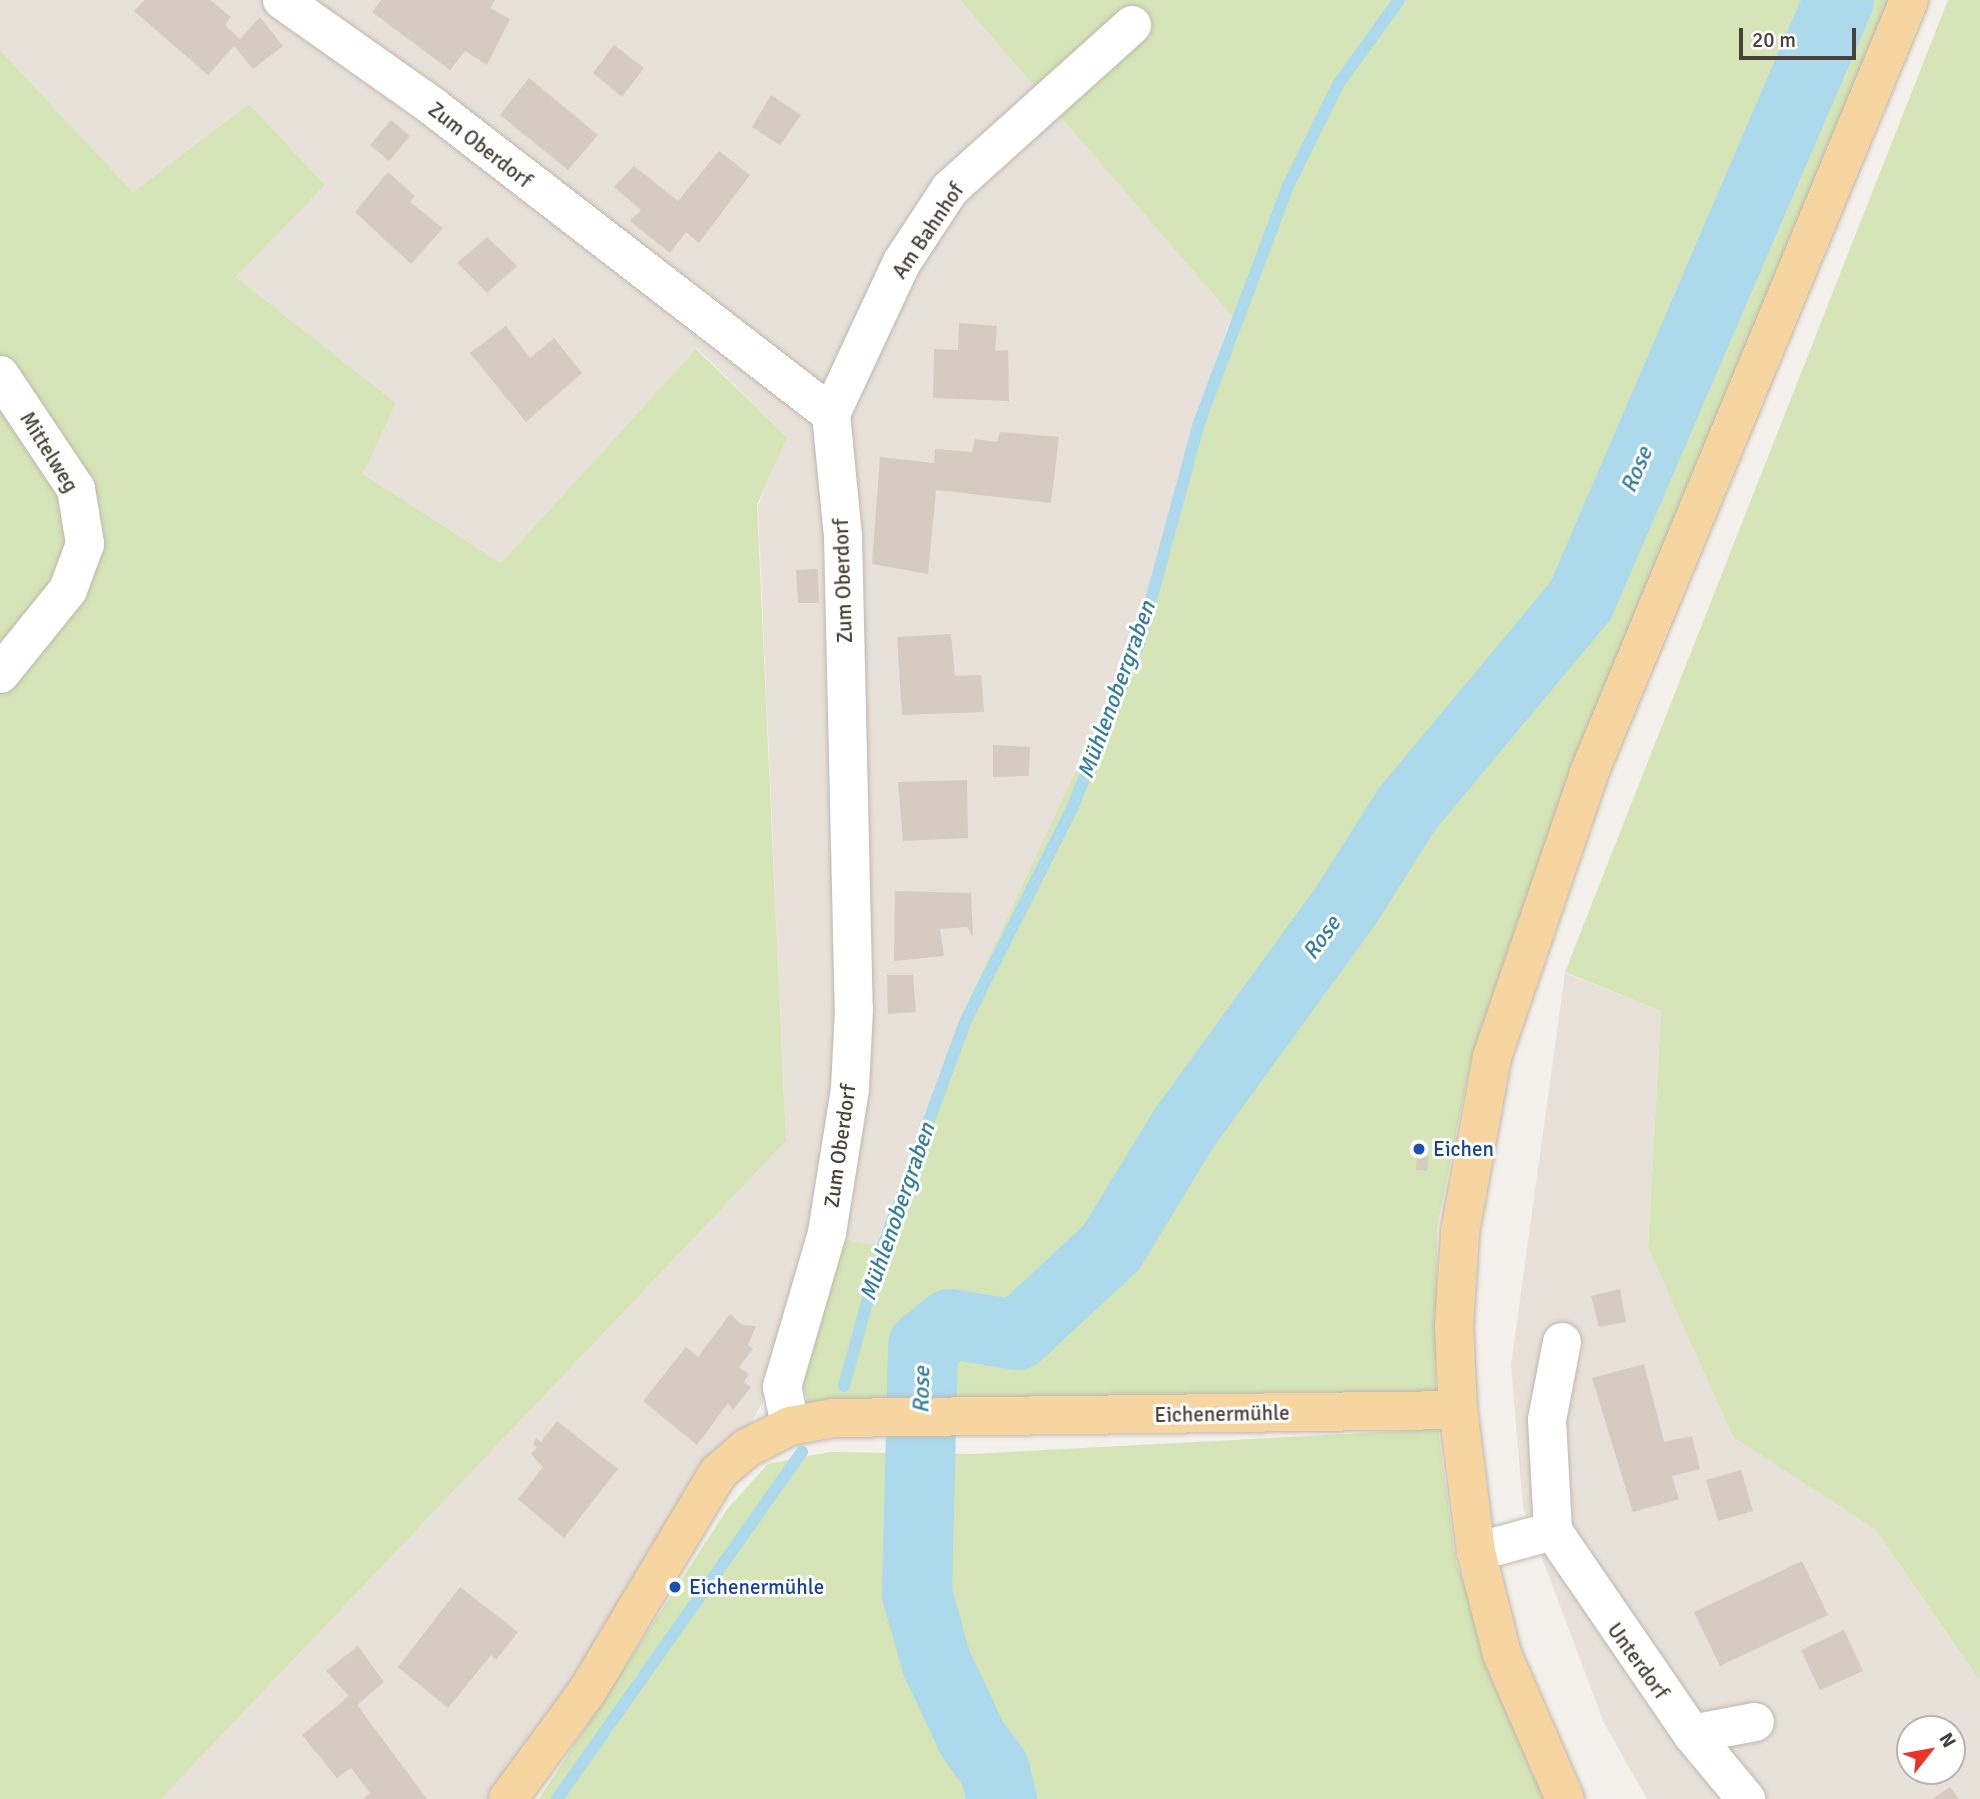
<!DOCTYPE html>
<meta charset="utf-8">
<style>
body{margin:0}
#map{position:relative;width:1980px;height:1799px;overflow:hidden;background:#f4f0eb;font-family:Signika,sans-serif}
div>[style]{position:absolute}
[style*='--x']{left:calc(var(--x)*1px);top:calc(var(--y)*1px);width:calc(var(--w)*1px);rotate:calc(var(--a)*1deg)}
.residential>*{inset:0;background:#e8e1d9}
.green>*{inset:0;background:#d5e5b7}
.stream>*{height:12px;margin:-6px;padding:0 6px;transform-origin:6px;border-radius:6px;background:#acd9ec}
.river>*{height:70px;margin:-35px;padding:0 35px;transform-origin:35px;border-radius:35px;background:#acd9ec}
.building>*{inset:0;background:#d5cbc1}
.roads{filter:drop-shadow(0 0 2px #bfb7ae) drop-shadow(0 0 2px #bfb7ae)}
.minor>*{height:38px;margin:-19px;padding:0 19px;transform-origin:19px;border-radius:19px;background:#fff}
.major>*{height:38px;margin:-19px;padding:0 19px;transform-origin:19px;border-radius:19px;background:#f7d5a1}
.dots>*{width:19px;height:19px;translate:-50% -50%;box-sizing:border-box;border:4px solid #fff;border-radius:50%}
span{translate:-50% -50%;white-space:nowrap;text-align:center;line-height:1.15;-webkit-text-stroke:6px #fff;paint-order:stroke}
.street-label{font-size:21px;color:#484039}
.transit-label{font-size:21px;color:#164399}
.left{translate:0 -50%;text-align:left}
.water-label{font-size:23px;color:#357d9d;font-style:italic}
.north{position:absolute;left:1896px;top:1715px;width:70px;height:70px;box-sizing:border-box;background:#fff;border:2px solid #b6b3b0;border-radius:50%;rotate:59deg;font-size:19px;font-weight:700;line-height:28px;text-align:center;color:#484039}
.north::after{content:'';display:block;margin:auto;width:24px;height:32px;background:#ea332b;clip-path:polygon(50% 0,100% 100%,50% 72%,0 100%)}
.scale{position:absolute;left:1739px;top:28px;width:117px;height:32px;box-sizing:border-box;border:4px solid #484039;border-top:0;padding-left:9px;font-size:21px;line-height:24px;white-space:nowrap;color:#484039;-webkit-text-stroke:5px #fff;paint-order:stroke}
</style>
<div id="map">
<div class="residential">
<i style="clip-path:polygon(0 0,960px 0,1232px 316px,1194px 420px,1135px 644px,962px 1014px,876px 1245px,821px 1237px,774px 1382px,713px 1490px,508px 1799px,161px 1799px,786px 1141px,758px 506px,786px 436px,697px 348px,501px 563px,363px 474px,396px 403px,236px 277px,325px 185px,249px 104px,133px 192px,0 50px)"></i>
<i style="clip-path:polygon(evenodd,1565px 973px,1661px 1011px,1648px 1248px,1733px 1437px,1876px 1530px,1980px 1681px,1980px 1799px,1647px 1799px,1604px 1723px,1523px 1507px,1511px 1365px,1565px 973px,1910px 1729px,1952px 1729px,1952px 1771px,1910px 1771px,1910px 1729px)"></i>
</div>
<div class="green">
<i style="clip-path:polygon(960px 0,1889px 0,1646px 596px,1471px 1060px,1437px 1228px,1436px 1393px,810px 1408px,802px 1385px,845px 1240px,877px 1245px,962px 1014px,1135px 644px,1232px 316px)"></i>
<i style="clip-path:polygon(1948px 0,1980px 0,1980px 1681px,1876px 1530px,1733px 1437px,1648px 1248px,1661px 1011px,1565px 972px)"></i>
<i style="clip-path:polygon(0 50px,133px 192px,249px 104px,325px 185px,236px 277px,396px 403px,363px 474px,501px 563px,696px 349px,787px 437px,757px 505px,786px 1141px,161px 1799px,0 1799px)"></i>
<i style="clip-path:polygon(1438px 1429px,1456px 1562px,1532px 1774px,1547px 1799px,539px 1799px,728px 1508px,768px 1464px,830px 1452px,971px 1454px)"></i>
</div>
<div class="stream">
<i style="--x:844;--y:1386;--w:143;--a:-74.6"></i>
<i style="--x:882;--y:1248;--w:243;--a:-69.8"></i>
<i style="--x:966;--y:1020;--w:239;--a:-63.4"></i>
<i style="--x:1073;--y:806;--w:175;--a:-67.8"></i>
<i style="--x:1139;--y:644;--w:232;--a:-74.8"></i>
<i style="--x:1200;--y:420;--w:248;--a:-69.4"></i>
<i style="--x:1287;--y:188;--w:117;--a:-63.7"></i>
<i style="--x:1339;--y:83;--w:102;--a:-54.1"></i>
<i style="--x:557;--y:1799;--w:425;--a:-54.8"></i>
</div>
<div class="river">
<i style="--x:1002;--y:1799;--w:30;--a:-104"></i>
<i style="--x:995;--y:1770;--w:39;--a:-126"></i>
<i style="--x:972;--y:1738;--w:82;--a:-115.3"></i>
<i style="--x:937;--y:1664;--w:73;--a:-105.9"></i>
<i style="--x:917;--y:1594;--w:248;--a:-88.6"></i>
<i style="--x:923;--y:1346;--w:35;--a:-39"></i>
<i style="--x:950;--y:1324;--w:68;--a:9.3"></i>
<i style="--x:1017;--y:1335;--w:128;--a:-42.8"></i>
<i style="--x:1111;--y:1248;--w:142;--a:-58.6"></i>
<i style="--x:1185;--y:1127;--w:276;--a:-54"></i>
<i style="--x:1347;--y:904;--w:112;--a:-57.7"></i>
<i style="--x:1407;--y:809;--w:272;--a:-50.2"></i>
<i style="--x:1581;--y:600;--w:653;--a:-66.73"></i>
</div>
<div class="building">
<i style="clip-path:polygon(145px 0,210px 0,231px 17px,225px 25px,240px 39px,260px 17px,283px 46px,253px 69px,234px 46px,208px 75px,134px 11px)"></i>
<i style="clip-path:polygon(381px 0,495px 0,490px 8px,510px 19px,487px 65px,465px 51px,450px 70px,372px 12px)"></i>
<i style="clip-path:polygon(614px 45px,644px 68px,622px 97px,593px 73px)"></i>
<i style="clip-path:polygon(529px 78px,598px 135px,568px 170px,500px 115px)"></i>
<i style="clip-path:polygon(771px 95px,801px 115px,780px 145px,752px 127px)"></i>
<i style="clip-path:polygon(391px 120px,410px 136px,389px 161px,370px 145px)"></i>
<i style="clip-path:polygon(719px 151px,750px 175px,699px 243px,686px 232px,670px 253px,630px 221px,641px 210px,614px 187px,634px 166px,678px 201px)"></i>
<i style="clip-path:polygon(388px 172px,415px 196px,410px 202px,443px 228px,411px 264px,355px 212px)"></i>
<i style="clip-path:polygon(487px 237px,517px 266px,487px 293px,457px 263px)"></i>
<i style="clip-path:polygon(959px 323px,997px 326px,995px 351px,1008px 350px,1009px 401px,933px 398px,934px 349px,958px 350px)"></i>
<i style="clip-path:polygon(506px 326px,530px 358px,554px 338px,582px 373px,526px 422px,470px 353px)"></i>
<i style="clip-path:polygon(1000px 432px,1059px 437px,1051px 503px,936px 490px,928px 574px,872px 564px,880px 457px,934px 463px,935px 449px,972px 452px,975px 439px,997px 442px)"></i>
<i style="clip-path:polygon(818px 569px,819px 603px,798px 603px,796px 570px)"></i>
<i style="clip-path:polygon(951px 634px,955px 676px,981px 675px,984px 712px,902px 715px,897px 637px)"></i>
<i style="clip-path:polygon(993px 745px,1030px 747px,1029px 776px,993px 777px)"></i>
<i style="clip-path:polygon(967px 780px,968px 838px,903px 841px,898px 782px)"></i>
<i style="clip-path:polygon(895px 891px,971px 893px,973px 937px,967px 927px,940px 929px,944px 956px,894px 961px)"></i>
<i style="clip-path:polygon(887px 975px,913px 975px,916px 1012px,888px 1014px)"></i>
<i style="clip-path:polygon(1417px 1156px,1429px 1157px,1427px 1171px,1416px 1170px)"></i>
<i style="clip-path:polygon(1620px 1289px,1626px 1322px,1599px 1327px,1591px 1296px)"></i>
<i style="clip-path:polygon(730px 1314px,742px 1325px,756px 1326px,748px 1345px,753px 1349px,739px 1367px,749px 1374px,744px 1382px,751px 1387px,733px 1410px,728px 1403px,697px 1445px,643px 1401px,686px 1347px,698px 1357px)"></i>
<i style="clip-path:polygon(1644px 1364px,1664px 1442px,1692px 1436px,1700px 1469px,1672px 1476px,1679px 1499px,1633px 1512px,1592px 1378px)"></i>
<i style="clip-path:polygon(557px 1421px,618px 1469px,564px 1538px,518px 1499px,543px 1467px,531px 1454px,537px 1448px,533px 1444px,536px 1438px,541px 1442px)"></i>
<i style="clip-path:polygon(1741px 1470px,1753px 1511px,1718px 1521px,1706px 1480px)"></i>
<i style="clip-path:polygon(1802px 1561px,1828px 1615px,1720px 1666px,1694px 1612px)"></i>
<i style="clip-path:polygon(460px 1587px,518px 1632px,496px 1660px,491px 1655px,448px 1708px,398px 1667px)"></i>
<i style="clip-path:polygon(1844px 1630px,1863px 1671px,1820px 1690px,1801px 1650px)"></i>
<i style="clip-path:polygon(358px 1646px,384px 1682px,357px 1705px,427px 1799px,363px 1799px,370px 1793px,351px 1768px,337px 1778px,302px 1735px,349px 1696px,326px 1671px)"></i>
<i style="clip-path:polygon(1950px 1787px,1959px 1799px,1932px 1799px)"></i>
</div>
<div class="roads">
<div class="minor">
<i style="--x:282;--y:0;--w:184;--a:35.2"></i>
<i style="--x:432;--y:106;--w:504;--a:37.67"></i>
<i style="--x:831;--y:414;--w:123;--a:84.4"></i>
<i style="--x:843;--y:536;--w:473;--a:88.7"></i>
<i style="--x:854;--y:1009;--w:80;--a:92.9"></i>
<i style="--x:850;--y:1089;--w:146;--a:99.1"></i>
<i style="--x:827;--y:1233;--w:160;--a:106.3"></i>
<i style="--x:782;--y:1387;--w:40;--a:78"></i>
<i style="--x:0;--y:375;--w:137;--a:56.3"></i>
<i style="--x:76;--y:489;--w:56;--a:80.7"></i>
<i style="--x:85;--y:544;--w:49;--a:110.3"></i>
<i style="--x:68;--y:590;--w:108;--a:129"></i>
<i style="--x:831;--y:414;--w:168;--a:-65"></i>
<i style="--x:902;--y:262;--w:87;--a:-56.7"></i>
<i style="--x:950;--y:189;--w:245;--a:-42"></i>
<i style="--x:1562;--y:1342;--w:79;--a:100.9"></i>
<i style="--x:1547;--y:1420;--w:111;--a:86.9"></i>
<i style="--x:1553;--y:1531;--w:246;--a:55.6"></i>
<i style="--x:1692;--y:1734;--w:64;--a:-10.8"></i>
<i style="--x:1476;--y:1552;--w:80;--a:-15.3"></i>
<i style="--x:1692;--y:1734;--w:85;--a:50.3"></i>
</div>
<div class="major">
<i style="--x:508;--y:1799;--w:135;--a:-53.7"></i>
<i style="--x:588;--y:1690;--w:253;--a:-59.1"></i>
<i style="--x:718;--y:1473;--w:38;--a:-41"></i>
<i style="--x:747;--y:1448;--w:48;--a:-27.1"></i>
<i style="--x:790;--y:1426;--w:45;--a:-10.3"></i>
<i style="--x:834;--y:1418;--w:624;--a:-0.73"></i>
<i style="--x:1565;--y:1799;--w:158;--a:-113.5"></i>
<i style="--x:1502;--y:1654;--w:105;--a:-104.3"></i>
<i style="--x:1476;--y:1552;--w:143;--a:-97.2"></i>
<i style="--x:1458;--y:1410;--w:84;--a:-92.7"></i>
<i style="--x:1454;--y:1326;--w:94;--a:-86.3"></i>
<i style="--x:1460;--y:1232;--w:178;--a:-79.6"></i>
<i style="--x:1492;--y:1057;--w:300;--a:-71.1"></i>
<i style="--x:1589;--y:773;--w:837;--a:-67.51"></i>
</div>
</div>
<div class="dots">
<i style="left:1419px;top:1149px;background:#1a4fb4"></i>
<i style="left:675px;top:1587px;background:#1a4fb4"></i>
</div>
<div class="street-label">
<span style="left:480px;top:145px;rotate:38deg">Zum Oberdorf</span>
<span style="left:928px;top:231px;rotate:-56deg">Am Bahnhof</span>
<span style="left:49px;top:452px;rotate:58deg">Mittelweg</span>
<span style="left:843px;top:581px;rotate:-92deg">Zum Oberdorf</span>
<span style="left:840px;top:1146px;rotate:-82deg">Zum Oberdorf</span>
<span style="left:1222px;top:1414px;rotate:-1deg">Eichenermühle</span>
<span style="left:1638px;top:1661px;rotate:54deg">Unterdorf</span>
</div>
<div class="transit-label">
<span class="left" style="left:1433px;top:1149px">Eichen</span>
<span class="left" style="left:689px;top:1587px">Eichenermühle</span>
</div>
<div class="water-label">
<span style="left:1637px;top:470px;rotate:-67deg">Rose</span>
<span style="left:1117px;top:690px;rotate:-70deg">Mühlenobergraben</span>
<span style="left:1322px;top:938px;rotate:-54deg">Rose</span>
<span style="left:898px;top:1212px;rotate:-71deg">Mühlenobergraben</span>
<span style="left:922px;top:1390px;rotate:-89deg">Rose</span>
</div>
<div class="north">N</div>
<div class="scale">20 m</div>
</div>
